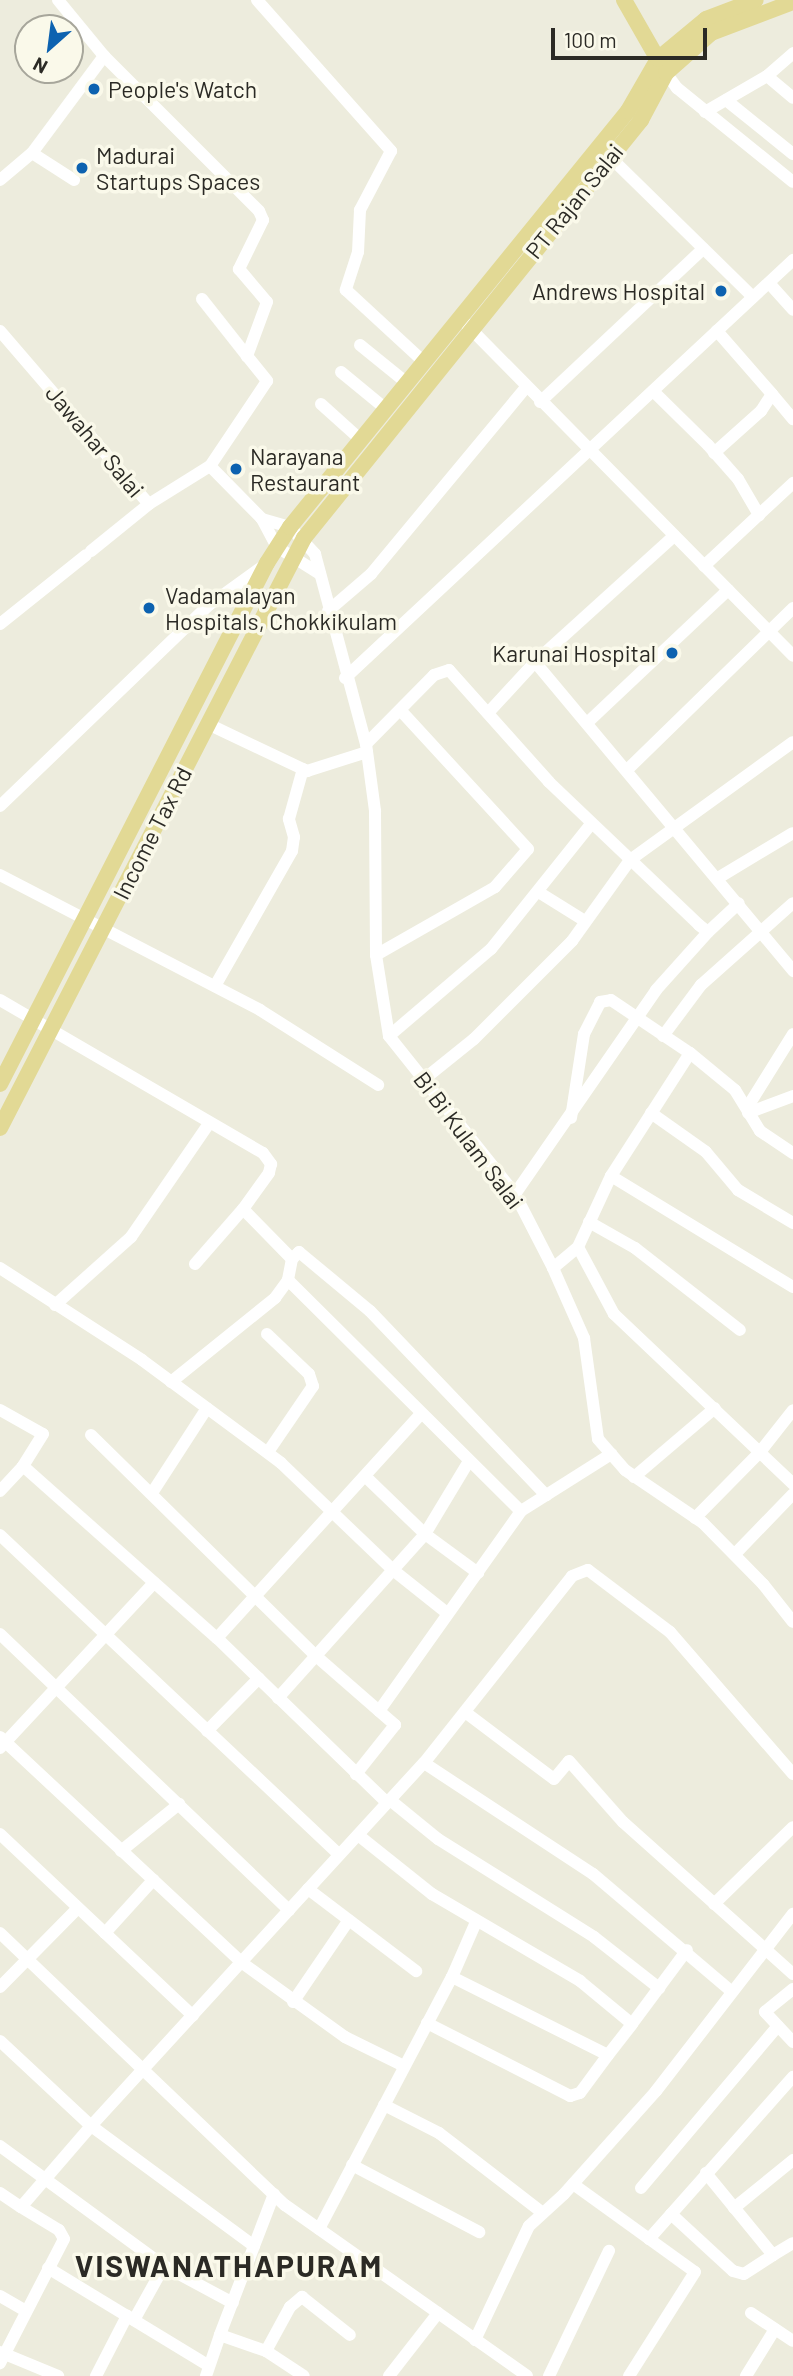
<!DOCTYPE html>
<style>
body{margin:0}
#map{position:relative;width:793px;height:2376px;overflow:hidden;background:#edecdd;font-family:Barlow,sans-serif}
div>[style]{position:absolute}
[style*='--x']{left:calc(var(--x)*1px);top:calc(var(--y)*1px);width:calc(var(--w)*1px);rotate:calc(var(--a)*1deg)}
.minor>*{height:12px;margin:-6px;padding:0 6px;transform-origin:6px;border-radius:6px;background:#fff}
.major>*{height:16px;margin:-8px;padding:0 8px;transform-origin:8px;border-radius:8px;background:#e2d995}
.dots>*{width:19px;height:19px;translate:-50% -50%;box-sizing:border-box;border:4px solid #faf9ea;border-radius:50%}
span{translate:-50% -50%;white-space:nowrap;text-align:center;line-height:1.15;-webkit-text-stroke:7px #faf9ea;paint-order:stroke}
.poi-label{font-size:23px;color:#2b2a25}
.left{translate:0 -50%;text-align:left}
.right{translate:-100% -50%;text-align:right}
.street-label{font-size:23px;color:#2b2a25}
.district-label{font-size:30px;color:#2b2a25;font-weight:700;letter-spacing:2px}
.north{position:absolute;left:14px;top:14px;width:70px;height:70px;box-sizing:border-box;background:#faf9ea;border:2px solid #a7a69b;border-radius:50%;rotate:208deg;font-size:19px;font-weight:700;line-height:28px;text-align:center;color:#2b2a25}
.north::after{content:'';display:block;margin:auto;width:24px;height:32px;background:#0d62b0;clip-path:polygon(50% 0,100% 100%,50% 72%,0 100%)}
.scale{position:absolute;left:551px;top:28px;width:156px;height:32px;box-sizing:border-box;border:4px solid #2b2a25;border-top:0;padding-left:9px;font-size:21px;line-height:24px;white-space:nowrap;color:#2b2a25;-webkit-text-stroke:5px #faf9ea;paint-order:stroke}
</style>
<div id="map">
<div class="minor">
<i style="--x:58;--y:0;--w:72;--a:50.6"></i>
<i style="--x:104;--y:56;--w:219;--a:45"></i>
<i style="--x:259;--y:211;--w:10;--a:66"></i>
<i style="--x:263;--y:220;--w:55;--a:116.1"></i>
<i style="--x:239;--y:269;--w:43;--a:49.7"></i>
<i style="--x:267;--y:302;--w:58;--a:110.3"></i>
<i style="--x:247;--y:356;--w:32;--a:51"></i>
<i style="--x:267;--y:381;--w:102;--a:123.8"></i>
<i style="--x:257;--y:0;--w:202;--a:48.4"></i>
<i style="--x:391;--y:151;--w:67;--a:117.7"></i>
<i style="--x:360;--y:210;--w:42;--a:92.7"></i>
<i style="--x:358;--y:252;--w:40;--a:108"></i>
<i style="--x:346;--y:290;--w:106;--a:42.7"></i>
<i style="--x:666;--y:73;--w:19;--a:54"></i>
<i style="--x:677;--y:88;--w:149;--a:39"></i>
<i style="--x:767;--y:76;--w:34;--a:40"></i>
<i style="--x:726;--y:100;--w:86;--a:38.9"></i>
<i style="--x:705;--y:112;--w:72;--a:-30.1"></i>
<i style="--x:767;--y:76;--w:35;--a:-41"></i>
<i style="--x:32;--y:153;--w:50;--a:32.7"></i>
<i style="--x:610;--y:157;--w:200;--a:44.4"></i>
<i style="--x:0;--y:180;--w:42;--a:-40.2"></i>
<i style="--x:32;--y:153;--w:121;--a:-53.4"></i>
<i style="--x:769;--y:283;--w:36;--a:48"></i>
<i style="--x:202;--y:299;--w:73;--a:51.7"></i>
<i style="--x:461;--y:319;--w:473;--a:45.4"></i>
<i style="--x:0;--y:331;--w:228;--a:49.3"></i>
<i style="--x:149;--y:504;--w:72;--a:-31.9"></i>
<i style="--x:210;--y:466;--w:74;--a:45.5"></i>
<i style="--x:262;--y:519;--w:29;--a:16"></i>
<i style="--x:290;--y:527;--w:37;--a:47"></i>
<i style="--x:315;--y:554;--w:197;--a:75"></i>
<i style="--x:366;--y:744;--w:68;--a:82.3"></i>
<i style="--x:375;--y:811;--w:144;--a:89.6"></i>
<i style="--x:376;--y:955;--w:82;--a:80.9"></i>
<i style="--x:389;--y:1036;--w:202;--a:51.4"></i>
<i style="--x:515;--y:1194;--w:83;--a:62.8"></i>
<i style="--x:553;--y:1268;--w:77;--a:66.1"></i>
<i style="--x:584;--y:1338;--w:102;--a:82.1"></i>
<i style="--x:598;--y:1439;--w:41;--a:48.9"></i>
<i style="--x:625;--y:1470;--w:94;--a:34.2"></i>
<i style="--x:703;--y:1523;--w:86;--a:45.5"></i>
<i style="--x:763;--y:1584;--w:48;--a:51.7"></i>
<i style="--x:360;--y:345;--w:60;--a:39"></i>
<i style="--x:341;--y:372;--w:58;--a:39.4"></i>
<i style="--x:653;--y:391;--w:77;--a:44.5"></i>
<i style="--x:708;--y:445;--w:45;--a:48.6"></i>
<i style="--x:738;--y:479;--w:42;--a:59.7"></i>
<i style="--x:772;--y:394;--w:33;--a:50"></i>
<i style="--x:540;--y:402;--w:224;--a:-43.2"></i>
<i style="--x:321;--y:404;--w:54;--a:42"></i>
<i style="--x:714;--y:453;--w:63;--a:-41.8"></i>
<i style="--x:761;--y:411;--w:20;--a:-57"></i>
<i style="--x:772;--y:394;--w:84;--a:-131.1"></i>
<i style="--x:262;--y:519;--w:32;--a:62"></i>
<i style="--x:277;--y:547;--w:51;--a:32.1"></i>
<i style="--x:91;--y:551;--w:75;--a:-39"></i>
<i style="--x:704;--y:566;--w:122;--a:-43"></i>
<i style="--x:328;--y:611;--w:57;--a:-40.7"></i>
<i style="--x:371;--y:574;--w:243;--a:-50.3"></i>
<i style="--x:0;--y:624;--w:110;--a:-38.7"></i>
<i style="--x:535;--y:662;--w:403;--a:50.1"></i>
<i style="--x:345;--y:678;--w:613;--a:-43.02"></i>
<i style="--x:488;--y:713;--w:69;--a:-47.3"></i>
<i style="--x:535;--y:662;--w:188;--a:-42.2"></i>
<i style="--x:587;--y:723;--w:194;--a:-43.3"></i>
<i style="--x:208;--y:724;--w:110;--a:25.4"></i>
<i style="--x:307;--y:771;--w:63;--a:-17.6"></i>
<i style="--x:366;--y:744;--w:97;--a:-45.4"></i>
<i style="--x:434;--y:675;--w:16;--a:-18"></i>
<i style="--x:449;--y:670;--w:150;--a:48.2"></i>
<i style="--x:549;--y:782;--w:207;--a:43.6"></i>
<i style="--x:699;--y:925;--w:11;--a:38"></i>
<i style="--x:708;--y:932;--w:42;--a:-43.1"></i>
<i style="--x:627;--y:770;--w:232;--a:-44.3"></i>
<i style="--x:0;--y:806;--w:290;--a:-43.9"></i>
<i style="--x:209;--y:605;--w:70;--a:-35.7"></i>
<i style="--x:0;--y:875;--w:293;--a:27.4"></i>
<i style="--x:260;--y:1010;--w:140;--a:32.4"></i>
<i style="--x:718;--y:878;--w:87;--a:-31"></i>
<i style="--x:540;--y:893;--w:53;--a:31.9"></i>
<i style="--x:376;--y:955;--w:137;--a:-29.7"></i>
<i style="--x:495;--y:887;--w:50;--a:-49"></i>
<i style="--x:528;--y:849;--w:188;--a:-132.6"></i>
<i style="--x:215;--y:986;--w:155;--a:-60.3"></i>
<i style="--x:292;--y:851;--w:14;--a:-82"></i>
<i style="--x:294;--y:837;--w:19;--a:-106"></i>
<i style="--x:289;--y:819;--w:52;--a:-74.4"></i>
<i style="--x:0;--y:1000;--w:304;--a:30.2"></i>
<i style="--x:263;--y:1153;--w:14;--a:54"></i>
<i style="--x:271;--y:1164;--w:9;--a:103"></i>
<i style="--x:269;--y:1173;--w:44;--a:125.8"></i>
<i style="--x:243;--y:1209;--w:70;--a:45.6"></i>
<i style="--x:292;--y:1259;--w:21;--a:101"></i>
<i style="--x:288;--y:1280;--w:328;--a:44.8"></i>
<i style="--x:521;--y:1511;--w:107;--a:-32.3"></i>
<i style="--x:389;--y:1036;--w:134;--a:-40.5"></i>
<i style="--x:491;--y:949;--w:161;--a:-51.3"></i>
<i style="--x:663;--y:1036;--w:64;--a:-53.3"></i>
<i style="--x:701;--y:985;--w:123;--a:-41.7"></i>
<i style="--x:423;--y:1080;--w:65;--a:-38.8"></i>
<i style="--x:474;--y:1039;--w:139;--a:-45"></i>
<i style="--x:572;--y:941;--w:100;--a:-54.4"></i>
<i style="--x:630;--y:860;--w:201;--a:-35.9"></i>
<i style="--x:747;--y:1108;--w:87;--a:-58.1"></i>
<i style="--x:651;--y:1113;--w:67;--a:35.3"></i>
<i style="--x:706;--y:1152;--w:50;--a:49.9"></i>
<i style="--x:738;--y:1190;--w:64;--a:31"></i>
<i style="--x:748;--y:1113;--w:48;--a:-20.7"></i>
<i style="--x:571;--y:1118;--w:85;--a:-81.2"></i>
<i style="--x:584;--y:1034;--w:36;--a:-63"></i>
<i style="--x:600;--y:1002;--w:11;--a:-10"></i>
<i style="--x:611;--y:1000;--w:95;--a:33.9"></i>
<i style="--x:690;--y:1053;--w:58;--a:39.4"></i>
<i style="--x:735;--y:1090;--w:48;--a:58.6"></i>
<i style="--x:760;--y:1131;--w:40;--a:34"></i>
<i style="--x:611;--y:1176;--w:213;--a:31.4"></i>
<i style="--x:515;--y:1194;--w:248;--a:-55.3"></i>
<i style="--x:656;--y:990;--w:78;--a:-48.1"></i>
<i style="--x:589;--y:1222;--w:53;--a:29.5"></i>
<i style="--x:635;--y:1248;--w:133;--a:38"></i>
<i style="--x:578;--y:1247;--w:76;--a:61.8"></i>
<i style="--x:614;--y:1314;--w:247;--a:43.5"></i>
<i style="--x:292;--y:1259;--w:10;--a:-45"></i>
<i style="--x:299;--y:1252;--w:92;--a:39.7"></i>
<i style="--x:370;--y:1311;--w:255;--a:46.3"></i>
<i style="--x:195;--y:1264;--w:73;--a:-48.9"></i>
<i style="--x:0;--y:1268;--w:169;--a:32.9"></i>
<i style="--x:142;--y:1360;--w:173;--a:36.5"></i>
<i style="--x:281;--y:1463;--w:155;--a:43.7"></i>
<i style="--x:393;--y:1570;--w:69;--a:38.5"></i>
<i style="--x:553;--y:1268;--w:33;--a:-40"></i>
<i style="--x:578;--y:1247;--w:78;--a:-65.1"></i>
<i style="--x:611;--y:1176;--w:146;--a:-57.3"></i>
<i style="--x:55;--y:1305;--w:102;--a:-41.8"></i>
<i style="--x:131;--y:1237;--w:136;--a:-55.5"></i>
<i style="--x:267;--y:1334;--w:58;--a:43.6"></i>
<i style="--x:309;--y:1374;--w:13;--a:72"></i>
<i style="--x:313;--y:1386;--w:80;--a:124.3"></i>
<i style="--x:171;--y:1382;--w:134;--a:-38.9"></i>
<i style="--x:275;--y:1298;--w:22;--a:-54"></i>
<i style="--x:0;--y:1410;--w:49;--a:29.2"></i>
<i style="--x:43;--y:1434;--w:38;--a:122"></i>
<i style="--x:91;--y:1435;--w:315;--a:44.5"></i>
<i style="--x:316;--y:1656;--w:105;--a:41.1"></i>
<i style="--x:395;--y:1725;--w:63;--a:128.5"></i>
<i style="--x:469;--y:1461;--w:85;--a:121.1"></i>
<i style="--x:425;--y:1534;--w:66;--a:36.3"></i>
<i style="--x:634;--y:1477;--w:106;--a:-40.4"></i>
<i style="--x:0;--y:1491;--w:34;--a:-47"></i>
<i style="--x:23;--y:1466;--w:259;--a:41.6"></i>
<i style="--x:217;--y:1638;--w:302;--a:-47.7"></i>
<i style="--x:152;--y:1493;--w:101;--a:-57.1"></i>
<i style="--x:695;--y:1518;--w:93;--a:-45.4"></i>
<i style="--x:760;--y:1452;--w:53;--a:-51.8"></i>
<i style="--x:0;--y:1535;--w:466;--a:43.3"></i>
<i style="--x:735;--y:1554;--w:83;--a:-46"></i>
<i style="--x:0;--y:1634;--w:400;--a:43.7"></i>
<i style="--x:217;--y:1638;--w:237;--a:44.1"></i>
<i style="--x:278;--y:1698;--w:220;--a:-48.1"></i>
<i style="--x:425;--y:1534;--w:83;--a:-136"></i>
<i style="--x:379;--y:1711;--w:245;--a:-54.6"></i>
<i style="--x:465;--y:1712;--w:111;--a:37"></i>
<i style="--x:554;--y:1779;--w:23;--a:-50"></i>
<i style="--x:569;--y:1761;--w:81;--a:48.5"></i>
<i style="--x:623;--y:1822;--w:228;--a:41.8"></i>
<i style="--x:207;--y:1731;--w:74;--a:-45.5"></i>
<i style="--x:0;--y:1737;--w:330;--a:43"></i>
<i style="--x:241;--y:1962;--w:128;--a:35.8"></i>
<i style="--x:345;--y:2037;--w:66;--a:26.2"></i>
<i style="--x:0;--y:1748;--w:226;--a:-47"></i>
<i style="--x:390;--y:1800;--w:62;--a:39.1"></i>
<i style="--x:438;--y:1839;--w:184;--a:32.1"></i>
<i style="--x:594;--y:1937;--w:83;--a:38.1"></i>
<i style="--x:0;--y:1834;--w:265;--a:43.3"></i>
<i style="--x:358;--y:1835;--w:95;--a:38.6"></i>
<i style="--x:432;--y:1894;--w:172;--a:30.4"></i>
<i style="--x:580;--y:1981;--w:67;--a:39.6"></i>
<i style="--x:632;--y:2024;--w:92;--a:-53.4"></i>
<i style="--x:121;--y:1851;--w:75;--a:-39"></i>
<i style="--x:308;--y:1889;--w:136;--a:37.2"></i>
<i style="--x:714;--y:1904;--w:110;--a:-44.3"></i>
<i style="--x:0;--y:1933;--w:394;--a:43.7"></i>
<i style="--x:285;--y:2205;--w:296;--a:35.2"></i>
<i style="--x:105;--y:1933;--w:72;--a:-47.8"></i>
<i style="--x:452;--y:1977;--w:60;--a:-66.4"></i>
<i style="--x:0;--y:1987;--w:111;--a:-45.4"></i>
<i style="--x:793;--y:1989;--w:36;--a:141"></i>
<i style="--x:765;--y:2012;--w:41;--a:47"></i>
<i style="--x:731;--y:1991;--w:181;--a:-139.7"></i>
<i style="--x:593;--y:1874;--w:202;--a:-146.7"></i>
<i style="--x:424;--y:1763;--w:238;--a:-51.6"></i>
<i style="--x:572;--y:1576;--w:17;--a:-21"></i>
<i style="--x:588;--y:1570;--w:103;--a:37.1"></i>
<i style="--x:670;--y:1632;--w:188;--a:49.1"></i>
<i style="--x:293;--y:2002;--w:99;--a:-55.7"></i>
<i style="--x:427;--y:2023;--w:161;--a:27"></i>
<i style="--x:570;--y:2096;--w:10;--a:-17"></i>
<i style="--x:580;--y:2093;--w:47;--a:-53.6"></i>
<i style="--x:0;--y:2041;--w:125;--a:43"></i>
<i style="--x:91;--y:2126;--w:107;--a:130.8"></i>
<i style="--x:21;--y:2207;--w:44;--a:31.2"></i>
<i style="--x:59;--y:2230;--w:10;--a:61"></i>
<i style="--x:64;--y:2239;--w:140;--a:117.3"></i>
<i style="--x:384;--y:2105;--w:62;--a:27"></i>
<i style="--x:439;--y:2133;--w:131;--a:37.6"></i>
<i style="--x:0;--y:2146;--w:203;--a:36.2"></i>
<i style="--x:164;--y:2266;--w:78;--a:28.2"></i>
<i style="--x:352;--y:2165;--w:144;--a:27.8"></i>
<i style="--x:573;--y:2184;--w:150;--a:35.8"></i>
<i style="--x:695;--y:2272;--w:123;--a:122.4"></i>
<i style="--x:641;--y:2188;--w:212;--a:-49.8"></i>
<i style="--x:0;--y:2193;--w:25;--a:34"></i>
<i style="--x:274;--y:2194;--w:151;--a:111"></i>
<i style="--x:220;--y:2335;--w:49;--a:19.2"></i>
<i style="--x:266;--y:2351;--w:45;--a:33.3"></i>
<i style="--x:734;--y:2208;--w:76;--a:-39.1"></i>
<i style="--x:671;--y:2214;--w:84;--a:42.6"></i>
<i style="--x:733;--y:2271;--w:11;--a:15"></i>
<i style="--x:744;--y:2274;--w:35;--a:-33"></i>
<i style="--x:773;--y:2255;--w:106;--a:-129.3"></i>
<i style="--x:319;--y:2229;--w:285;--a:-62.2"></i>
<i style="--x:452;--y:1977;--w:174;--a:26.6"></i>
<i style="--x:608;--y:2055;--w:39;--a:-52"></i>
<i style="--x:649;--y:2239;--w:217;--a:-48.4"></i>
<i style="--x:254;--y:2246;--w:202;--a:-143.6"></i>
<i style="--x:91;--y:2126;--w:493;--a:-47.5"></i>
<i style="--x:773;--y:2255;--w:23;--a:-31"></i>
<i style="--x:48;--y:2268;--w:188;--a:31.3"></i>
<i style="--x:0;--y:2296;--w:30;--a:30"></i>
<i style="--x:751;--y:2313;--w:50;--a:33.7"></i>
<i style="--x:134;--y:2320;--w:62;--a:-60.9"></i>
<i style="--x:475;--y:2340;--w:126;--a:-64.7"></i>
<i style="--x:529;--y:2226;--w:47;--a:-42.4"></i>
<i style="--x:564;--y:2194;--w:138;--a:-48.2"></i>
<i style="--x:656;--y:2091;--w:224;--a:-52.3"></i>
<i style="--x:266;--y:2351;--w:50;--a:-61.4"></i>
<i style="--x:290;--y:2307;--w:16;--a:-40"></i>
<i style="--x:302;--y:2297;--w:61;--a:38.4"></i>
<i style="--x:0;--y:2352;--w:63;--a:22.5"></i>
<i style="--x:96;--y:2376;--w:68;--a:-62.7"></i>
<i style="--x:206;--y:2376;--w:43;--a:-71.1"></i>
<i style="--x:389;--y:2376;--w:80;--a:-52.1"></i>
<i style="--x:549;--y:2376;--w:139;--a:-64.4"></i>
<i style="--x:746;--y:2376;--w:55;--a:-58.3"></i>
</div>
<div class="major">
<i style="--x:624;--y:0;--w:78;--a:60.2"></i>
<i style="--x:0;--y:1084;--w:585;--a:-62.87"></i>
<i style="--x:267;--y:563;--w:43;--a:-57.4"></i>
<i style="--x:290;--y:527;--w:536;--a:-50.91"></i>
<i style="--x:628;--y:111;--w:60;--a:-60"></i>
<i style="--x:658;--y:59;--w:62;--a:-39.8"></i>
<i style="--x:706;--y:19;--w:53;--a:-20.8"></i>
<i style="--x:0;--y:1128;--w:664;--a:-62.74"></i>
<i style="--x:304;--y:538;--w:537;--a:-51.12"></i>
<i style="--x:641;--y:120;--w:53;--a:-62"></i>
<i style="--x:666;--y:73;--w:60;--a:-41.6"></i>
<i style="--x:711;--y:33;--w:88;--a:-20.7"></i>
</div>
<div class="dots">
<i style="left:94px;top:89px;background:#0d62b0"></i>
<i style="left:82px;top:168px;background:#0d62b0"></i>
<i style="left:721px;top:291px;background:#0d62b0"></i>
<i style="left:236px;top:469px;background:#0d62b0"></i>
<i style="left:149px;top:608px;background:#0d62b0"></i>
<i style="left:672px;top:653px;background:#0d62b0"></i>
</div>
<div class="poi-label">
<span class="left" style="left:108px;top:89px">People's Watch</span>
<span class="left" style="left:96px;top:168px">Madurai<br>Startups Spaces</span>
<span class="right" style="left:705px;top:291px">Andrews Hospital</span>
<span class="left" style="left:250px;top:469px">Narayana<br>Restaurant</span>
<span class="left" style="left:165px;top:608px">Vadamalayan<br>Hospitals, Chokkikulam</span>
<span class="right" style="left:656px;top:653px">Karunai Hospital</span>
</div>
<div class="street-label">
<span style="left:574px;top:201px;rotate:-51deg">PT Rajan Salai</span>
<span style="left:95px;top:441px;rotate:50deg">Jawahar Salai</span>
<span style="left:152px;top:833px;rotate:-63deg">Income Tax Rd</span>
<span style="left:469px;top:1140px;rotate:53deg">Bi Bi Kulam Salai</span>
</div>
<div class="district-label">
<span style="left:229px;top:2265px">VISWANATHAPURAM</span>
</div>
<div class="north">N</div>
<div class="scale">100 m</div>
</div>
